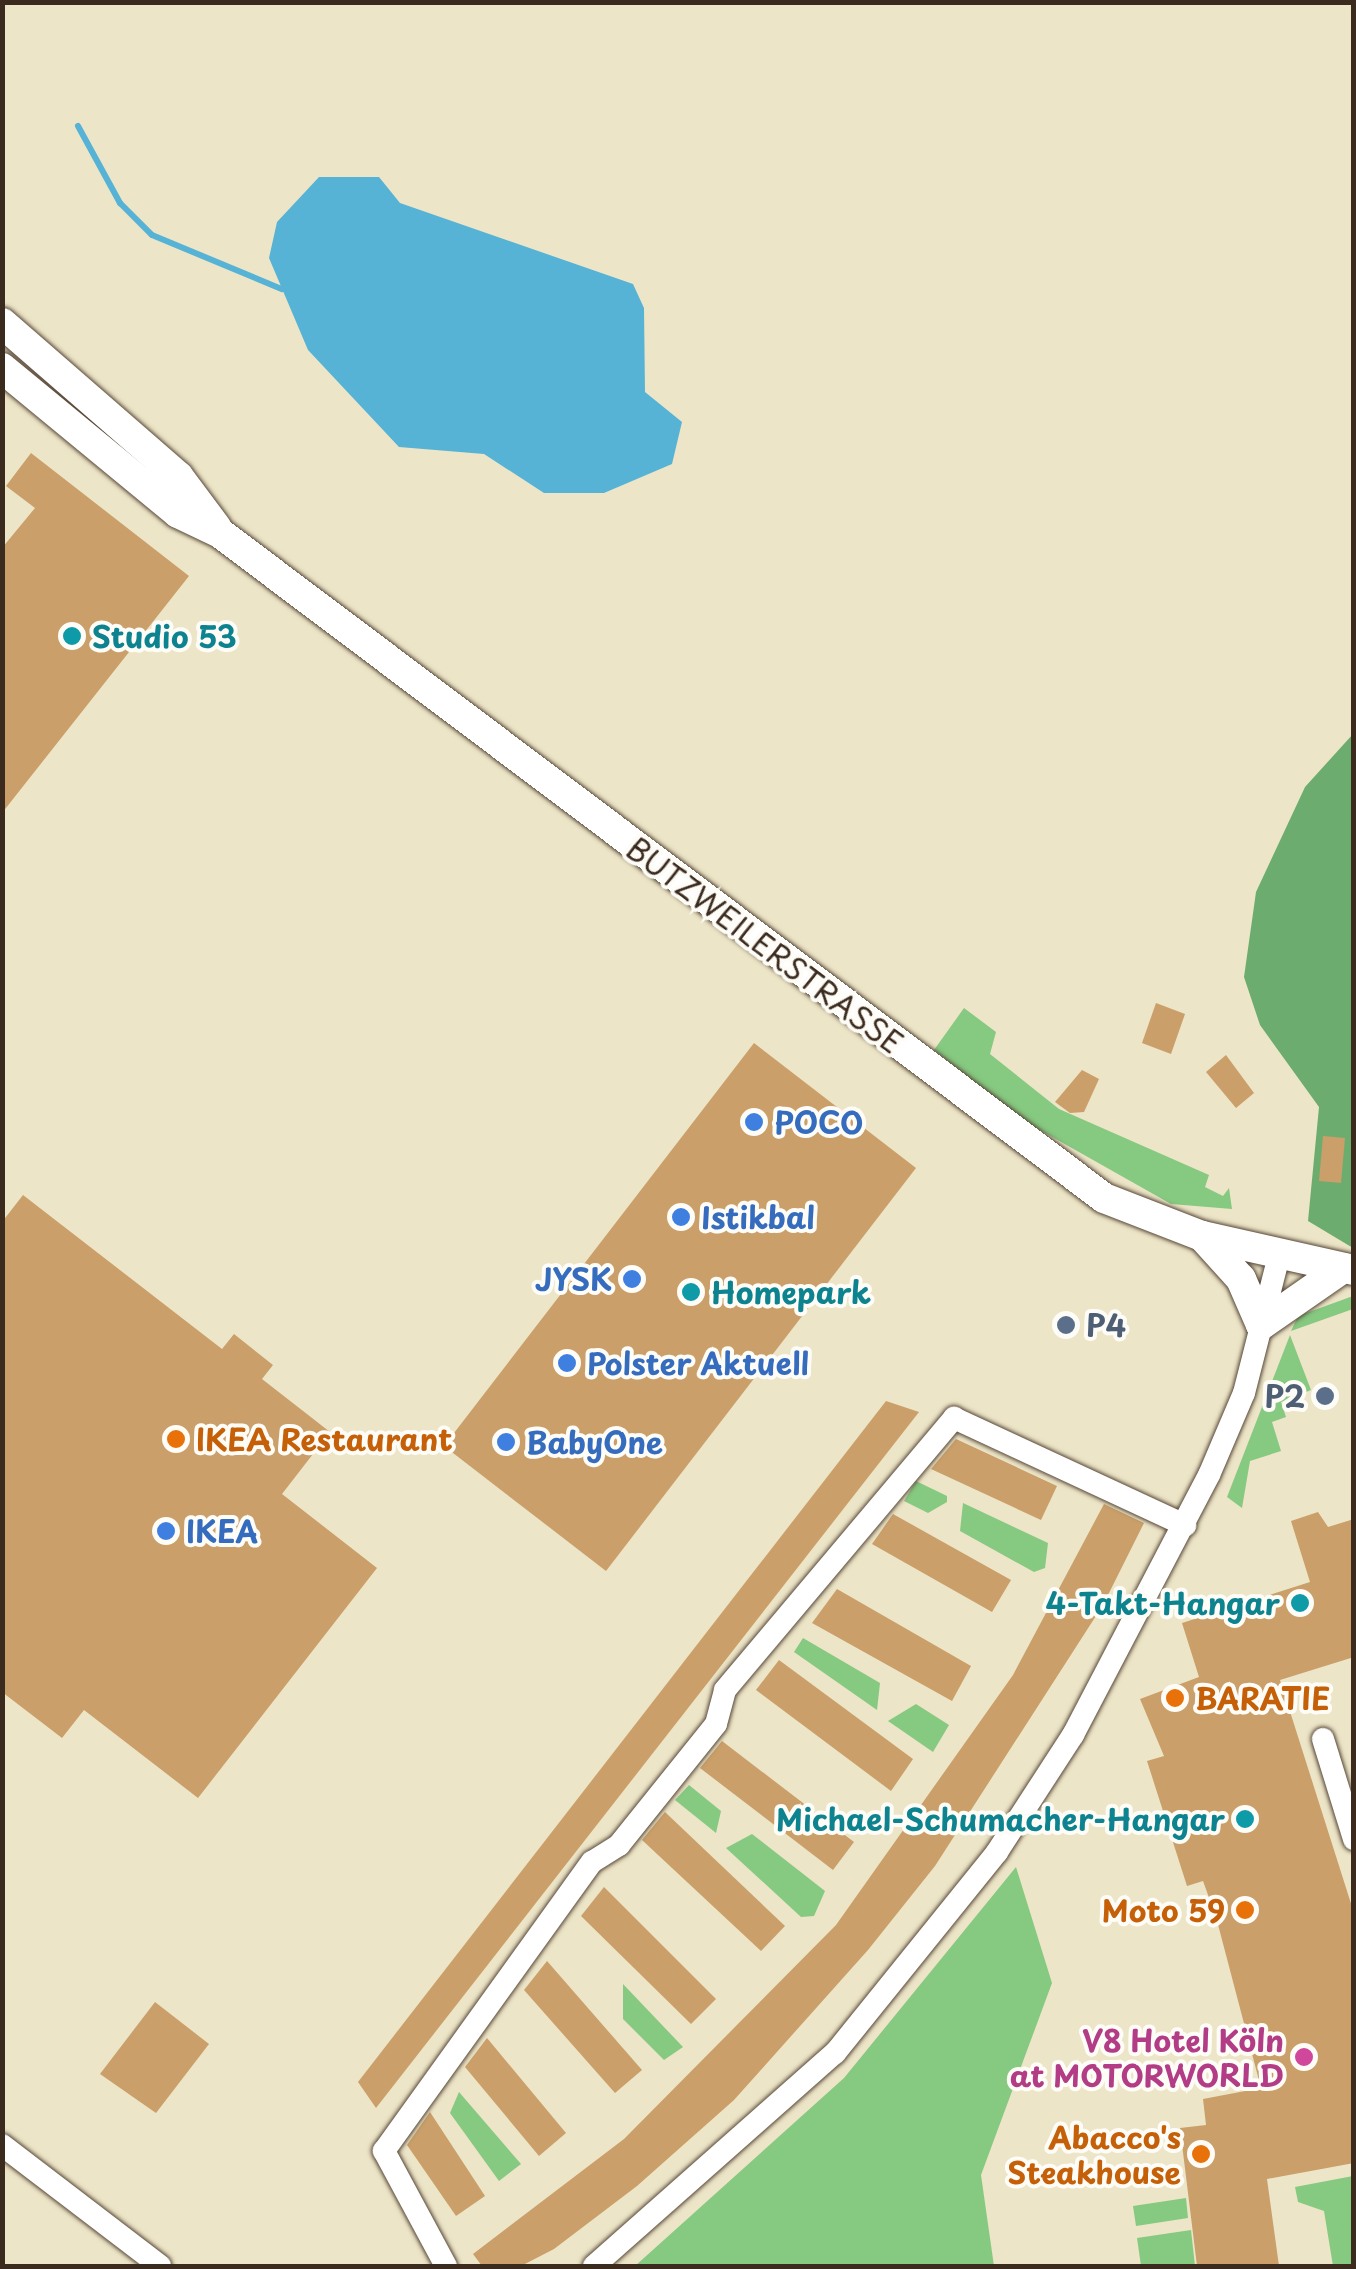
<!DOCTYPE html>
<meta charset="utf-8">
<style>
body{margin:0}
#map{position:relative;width:1356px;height:2269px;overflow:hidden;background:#ede5c7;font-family:"Playpen Sans",sans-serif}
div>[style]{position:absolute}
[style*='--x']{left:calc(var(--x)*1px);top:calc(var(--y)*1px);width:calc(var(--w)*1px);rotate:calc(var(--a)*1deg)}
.green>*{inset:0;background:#86c981}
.forest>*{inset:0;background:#6cad6f}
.water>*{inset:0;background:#57b3d5}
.stream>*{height:6px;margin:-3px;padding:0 3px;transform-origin:3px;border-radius:3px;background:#57b3d5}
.building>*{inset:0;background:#ca9f69}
.roads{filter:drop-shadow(0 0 2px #564637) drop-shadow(0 0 2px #564637)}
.street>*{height:22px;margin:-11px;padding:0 11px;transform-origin:11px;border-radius:11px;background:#fff}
.secondary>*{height:30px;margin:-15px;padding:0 15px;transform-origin:15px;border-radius:15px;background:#fff}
.dots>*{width:28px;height:28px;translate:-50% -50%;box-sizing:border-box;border:5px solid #fdfcf7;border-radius:50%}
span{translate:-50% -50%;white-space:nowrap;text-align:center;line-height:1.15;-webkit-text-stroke:8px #fdfcf7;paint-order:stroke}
.culture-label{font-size:30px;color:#0d838f;font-weight:700}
.left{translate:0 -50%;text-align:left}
.right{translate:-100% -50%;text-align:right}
.street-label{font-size:30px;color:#3b2a1e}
.shop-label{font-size:30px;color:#366cbe;font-weight:700}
.service-label{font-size:30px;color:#4e5e75;font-weight:700}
.food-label{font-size:30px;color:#c56008;font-weight:700}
.hotel-label{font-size:30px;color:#b23c85;font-weight:700}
.frame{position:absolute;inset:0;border:5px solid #3b2a1e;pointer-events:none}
</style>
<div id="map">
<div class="green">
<i style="clip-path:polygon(964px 1008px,996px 1032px,990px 1054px,1059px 1109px,1209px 1175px,1205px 1187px,1223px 1196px,1229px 1188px,1232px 1209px,1171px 1204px,1024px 1121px,934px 1050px)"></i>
<i style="clip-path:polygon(1353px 1296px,1353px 1309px,1291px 1331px,1298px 1316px)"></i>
<i style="clip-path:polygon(1290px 1335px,1311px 1390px,1281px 1402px,1286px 1417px,1272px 1422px,1281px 1451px,1250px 1461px,1242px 1508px,1227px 1497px)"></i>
<i style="clip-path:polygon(916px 1481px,947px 1496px,947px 1502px,928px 1513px,904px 1501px)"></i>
<i style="clip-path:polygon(963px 1503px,1048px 1543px,1045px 1568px,1034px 1572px,960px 1531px)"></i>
<i style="clip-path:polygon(803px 1638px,880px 1683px,877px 1710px,794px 1652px)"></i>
<i style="clip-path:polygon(916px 1704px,949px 1725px,933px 1752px,888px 1721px)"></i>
<i style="clip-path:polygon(689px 1785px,721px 1811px,716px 1833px,675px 1800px)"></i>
<i style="clip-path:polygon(752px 1834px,825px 1891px,814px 1916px,801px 1917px,726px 1848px)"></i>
<i style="clip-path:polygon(1016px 1867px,1052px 1983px,981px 2175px,994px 2266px,635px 2266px,844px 2078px)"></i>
<i style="clip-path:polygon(623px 1984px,683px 2047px,664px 2060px,623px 2019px)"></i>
<i style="clip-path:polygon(459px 2092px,521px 2164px,499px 2181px,450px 2113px)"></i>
<i style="clip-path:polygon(1353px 2176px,1353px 2266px,1333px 2266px,1324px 2211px,1298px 2202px,1295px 2187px)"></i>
<i style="clip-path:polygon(1186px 2198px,1188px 2218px,1136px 2226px,1133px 2206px)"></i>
<i style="clip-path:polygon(1191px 2230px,1195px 2266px,1141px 2266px,1137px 2238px)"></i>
</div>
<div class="forest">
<i style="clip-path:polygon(1353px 734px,1353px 1248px,1308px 1221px,1319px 1107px,1260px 1025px,1244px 977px,1256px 892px,1305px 787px)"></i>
</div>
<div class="water">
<i style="clip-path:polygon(319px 177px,379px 177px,400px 203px,633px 284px,644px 308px,645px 392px,682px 422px,672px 464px,604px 493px,544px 493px,484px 454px,399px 447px,308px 350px,269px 258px,277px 222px)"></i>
</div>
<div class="stream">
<i style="--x:78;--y:126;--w:88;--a:61.4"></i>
<i style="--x:120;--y:203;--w:45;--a:45"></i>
<i style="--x:152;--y:235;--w:141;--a:22.6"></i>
</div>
<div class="building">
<i style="clip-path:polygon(31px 453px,189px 576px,2px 813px,2px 548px,35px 508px,6px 486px)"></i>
<i style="clip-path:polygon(1156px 1003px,1185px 1014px,1171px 1054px,1142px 1043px)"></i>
<i style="clip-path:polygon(754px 1043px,916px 1168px,606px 1571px,444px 1446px)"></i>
<i style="clip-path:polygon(1226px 1055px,1254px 1093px,1236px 1108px,1206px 1072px)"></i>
<i style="clip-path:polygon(1082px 1070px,1099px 1079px,1084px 1112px,1070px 1113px,1055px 1102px)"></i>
<i style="clip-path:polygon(1323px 1136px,1345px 1138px,1341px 1183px,1319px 1181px)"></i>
<i style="clip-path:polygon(23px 1195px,222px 1349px,234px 1334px,273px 1365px,262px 1379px,330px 1432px,282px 1494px,377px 1568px,198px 1798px,84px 1710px,62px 1738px,2px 1692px,2px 1222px)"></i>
<i style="clip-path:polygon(886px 1401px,919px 1412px,376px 2108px,358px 2082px)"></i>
<i style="clip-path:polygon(956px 1439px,1057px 1486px,1041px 1520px,931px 1469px)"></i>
<i style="clip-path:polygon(1104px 1504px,1144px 1523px,1103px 1605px,935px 1866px,868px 1950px,734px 2100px,637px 2186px,554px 2249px,521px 2266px,482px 2266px,473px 2254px,624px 2139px,836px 1925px,1013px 1675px)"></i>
<i style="clip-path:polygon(1318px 1512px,1328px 1527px,1354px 1519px,1354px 1657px,1280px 1680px,1354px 1913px,1354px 2163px,1267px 2179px,1279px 2266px,1197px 2266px,1180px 2128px,1206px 2125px,1203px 2099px,1261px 2088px,1216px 1917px,1203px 1881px,1187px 1886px,1147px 1761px,1164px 1756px,1140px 1699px,1199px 1677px,1182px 1623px,1310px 1582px,1291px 1521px)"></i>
<i style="clip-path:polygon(893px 1514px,1011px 1580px,992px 1612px,872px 1544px)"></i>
<i style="clip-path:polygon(837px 1589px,971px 1666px,952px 1701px,812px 1623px)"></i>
<i style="clip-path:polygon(779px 1660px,913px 1759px,891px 1791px,756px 1690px)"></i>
<i style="clip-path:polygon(722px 1741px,854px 1842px,833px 1870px,700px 1768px)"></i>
<i style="clip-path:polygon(665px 1812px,785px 1926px,761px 1951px,642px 1840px)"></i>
<i style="clip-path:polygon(604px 1887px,716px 1999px,691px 2024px,581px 1916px)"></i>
<i style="clip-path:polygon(547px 1961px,642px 2070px,615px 2093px,524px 1990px)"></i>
<i style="clip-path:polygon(155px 2002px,209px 2044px,156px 2113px,100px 2074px)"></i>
<i style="clip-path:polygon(487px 2038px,566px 2133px,539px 2156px,465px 2067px)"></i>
<i style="clip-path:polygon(430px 2112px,485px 2196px,456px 2216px,407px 2145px)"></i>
</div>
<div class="roads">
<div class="street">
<i style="--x:1323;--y:1739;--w:105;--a:72.8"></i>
<i style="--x:2;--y:2145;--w:199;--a:37.4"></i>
<i style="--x:446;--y:2266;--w:131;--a:-118.3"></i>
<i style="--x:384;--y:2151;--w:356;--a:-54.3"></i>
<i style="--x:592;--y:1862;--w:32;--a:-32"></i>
<i style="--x:619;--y:1845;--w:155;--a:-51.3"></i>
<i style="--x:716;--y:1724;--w:35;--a:-75"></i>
<i style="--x:725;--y:1690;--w:356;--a:-49.9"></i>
<i style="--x:954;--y:1418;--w:255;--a:24.9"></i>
<i style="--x:594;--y:2266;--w:322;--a:-41.5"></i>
<i style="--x:835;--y:2053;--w:258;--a:-51.1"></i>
<i style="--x:997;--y:1852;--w:140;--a:-57"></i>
<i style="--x:1073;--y:1735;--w:293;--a:-62.4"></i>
<i style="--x:1209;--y:1475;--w:89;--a:-66.9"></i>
<i style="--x:1244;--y:1393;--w:146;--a:-75.7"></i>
</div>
<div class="secondary">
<i style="--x:2;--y:323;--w:233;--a:41"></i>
<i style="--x:178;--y:476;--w:64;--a:53.3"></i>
<i style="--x:2;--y:368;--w:228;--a:39.5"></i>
<i style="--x:178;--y:513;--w:47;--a:25.5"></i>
<i style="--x:220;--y:533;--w:1106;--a:36.95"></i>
<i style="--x:1104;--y:1198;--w:105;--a:21.2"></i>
<i style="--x:1202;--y:1236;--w:156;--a:12.6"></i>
<i style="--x:1202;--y:1236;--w:58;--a:47.8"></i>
<i style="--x:1241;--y:1279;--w:50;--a:66.5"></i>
<i style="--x:1261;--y:1325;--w:100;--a:-34.8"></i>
</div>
</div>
<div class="dots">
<i style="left:72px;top:636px;background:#0f9aa8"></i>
<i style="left:754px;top:1122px;background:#3f7fe0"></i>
<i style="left:681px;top:1217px;background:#3f7fe0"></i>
<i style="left:632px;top:1279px;background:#3f7fe0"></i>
<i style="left:691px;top:1292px;background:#0f9aa8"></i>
<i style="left:1066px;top:1325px;background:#5c6f8a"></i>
<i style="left:567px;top:1363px;background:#3f7fe0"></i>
<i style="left:1325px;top:1396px;background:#5c6f8a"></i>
<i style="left:176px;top:1439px;background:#e8710a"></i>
<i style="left:506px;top:1442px;background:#3f7fe0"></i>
<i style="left:166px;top:1531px;background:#3f7fe0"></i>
<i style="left:1300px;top:1603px;background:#0f9aa8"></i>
<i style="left:1175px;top:1698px;background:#e8710a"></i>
<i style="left:1245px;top:1819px;background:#0f9aa8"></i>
<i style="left:1245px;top:1910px;background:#e8710a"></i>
<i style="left:1304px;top:2057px;background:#d1479c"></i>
<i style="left:1201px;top:2154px;background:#e8710a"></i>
</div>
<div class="culture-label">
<span class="left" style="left:92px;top:636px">Studio 53</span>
<span class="left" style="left:711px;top:1292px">Homepark</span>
<span class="right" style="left:1280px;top:1603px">4-Takt-Hangar</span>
<span class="right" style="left:1225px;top:1819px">Michael-Schumacher-Hangar</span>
</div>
<div class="street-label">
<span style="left:765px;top:945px;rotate:37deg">BUTZWEILERSTRASSE</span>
</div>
<div class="shop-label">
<span class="left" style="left:774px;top:1122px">POCO</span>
<span class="left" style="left:701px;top:1217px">Istikbal</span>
<span class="right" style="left:612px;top:1279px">JYSK</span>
<span class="left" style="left:587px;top:1363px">Polster Aktuell</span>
<span class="left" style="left:526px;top:1442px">BabyOne</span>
<span class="left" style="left:186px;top:1531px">IKEA</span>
</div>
<div class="service-label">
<span class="left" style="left:1086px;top:1325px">P4</span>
<span class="right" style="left:1305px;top:1396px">P2</span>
</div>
<div class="food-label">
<span class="left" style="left:196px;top:1439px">IKEA Restaurant</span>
<span class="left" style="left:1195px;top:1698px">BARATIE</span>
<span class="right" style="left:1225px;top:1910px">Moto 59</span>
<span class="right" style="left:1181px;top:2154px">Abacco's<br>Steakhouse</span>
</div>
<div class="hotel-label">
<span class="right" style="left:1284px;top:2057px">V8 Hotel Köln<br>at MOTORWORLD</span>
</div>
<div class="frame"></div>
</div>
